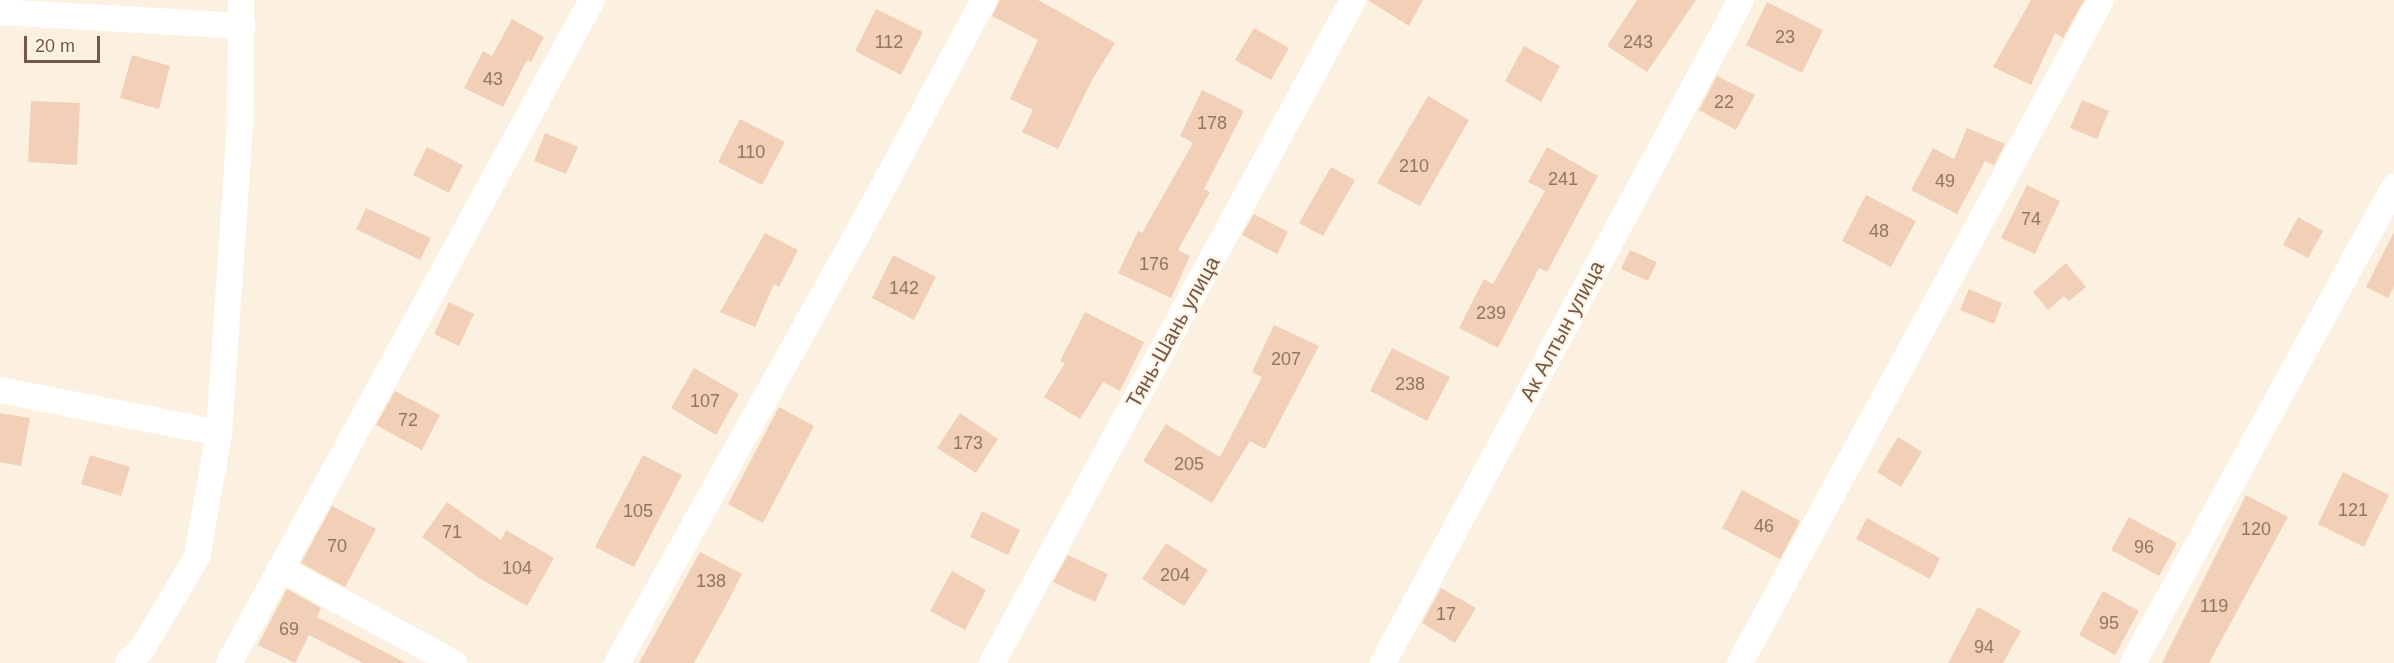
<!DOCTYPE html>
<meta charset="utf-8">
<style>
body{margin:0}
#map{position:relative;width:2394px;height:663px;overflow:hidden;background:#fcf1e0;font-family:Arial,sans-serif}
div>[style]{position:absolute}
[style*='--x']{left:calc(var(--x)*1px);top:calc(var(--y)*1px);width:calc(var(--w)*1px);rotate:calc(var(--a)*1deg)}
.building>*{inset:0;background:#f2cfb7}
.minor>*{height:26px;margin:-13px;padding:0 13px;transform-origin:13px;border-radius:13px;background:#fff}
span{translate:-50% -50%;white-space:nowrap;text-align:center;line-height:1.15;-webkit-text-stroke:4.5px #fff5e6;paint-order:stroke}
.number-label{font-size:18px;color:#937563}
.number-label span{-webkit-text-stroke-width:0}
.street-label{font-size:21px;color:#735747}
.scale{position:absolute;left:24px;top:36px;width:76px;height:27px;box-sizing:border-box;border:3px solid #735747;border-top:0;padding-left:8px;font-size:18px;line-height:21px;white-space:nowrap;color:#735747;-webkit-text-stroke:4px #fff5e6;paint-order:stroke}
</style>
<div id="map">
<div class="building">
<i style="clip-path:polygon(1000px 0,1038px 0,1115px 43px,1092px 80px,1058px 149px,1022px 132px,1033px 110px,1010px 99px,1038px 40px,992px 16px)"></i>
<i style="clip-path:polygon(1368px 0,1423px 0,1409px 26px)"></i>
<i style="clip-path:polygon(1637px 0,1696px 0,1647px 72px,1607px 46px)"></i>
<i style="clip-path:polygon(2031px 0,2084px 0,2063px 38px,2055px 33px,2031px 85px,1993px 67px)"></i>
<i style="clip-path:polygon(1767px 2px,1823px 30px,1802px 73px,1746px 45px)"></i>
<i style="clip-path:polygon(876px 9px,923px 32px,901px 75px,855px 51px)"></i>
<i style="clip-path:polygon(512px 19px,544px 37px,531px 62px,527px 60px,503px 107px,464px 88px,483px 51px,492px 56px)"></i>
<i style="clip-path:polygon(1254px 28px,1289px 48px,1271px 80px,1235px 60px)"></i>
<i style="clip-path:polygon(1524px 46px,1560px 66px,1541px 102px,1505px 81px)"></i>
<i style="clip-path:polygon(132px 55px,170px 66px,159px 109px,120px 98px)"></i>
<i style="clip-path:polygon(1717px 76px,1755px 95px,1736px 130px,1699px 110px)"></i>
<i style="clip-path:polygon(1202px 90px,1244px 111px,1204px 189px,1210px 192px,1178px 250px,1190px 256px,1171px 298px,1118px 273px,1138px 231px,1142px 233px,1193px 143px,1180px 136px)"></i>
<i style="clip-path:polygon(1428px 96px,1469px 120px,1420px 206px,1377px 183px)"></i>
<i style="clip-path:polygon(2082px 100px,2109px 111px,2097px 139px,2070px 128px)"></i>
<i style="clip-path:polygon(31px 101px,80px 103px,77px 165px,28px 162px)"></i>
<i style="clip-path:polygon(740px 119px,785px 142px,762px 185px,718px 162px)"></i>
<i style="clip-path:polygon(1967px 128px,2005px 144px,1994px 165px,1985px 161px,1957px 214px,1911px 190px,1933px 148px,1954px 159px)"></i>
<i style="clip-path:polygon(545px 133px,578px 147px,566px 174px,534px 161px)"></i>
<i style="clip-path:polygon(427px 147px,463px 165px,449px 193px,413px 175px)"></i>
<i style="clip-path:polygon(1547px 147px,1598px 176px,1547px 272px,1539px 268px,1498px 348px,1459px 328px,1484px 279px,1493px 284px,1545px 191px,1528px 182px)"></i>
<i style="clip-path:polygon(1331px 167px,1355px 180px,1323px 236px,1299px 223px)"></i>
<i style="clip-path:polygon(2027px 185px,2060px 201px,2035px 254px,2001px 238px)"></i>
<i style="clip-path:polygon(1866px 195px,1916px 221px,1891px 267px,1842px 241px)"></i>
<i style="clip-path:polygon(366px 208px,431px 238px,420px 260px,356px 229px)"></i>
<i style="clip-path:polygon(1254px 214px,1288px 232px,1277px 254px,1242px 235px)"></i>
<i style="clip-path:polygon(2298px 217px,2323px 231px,2308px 258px,2283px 245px)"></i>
<i style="clip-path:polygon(2394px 232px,2394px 287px,2388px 298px,2366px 287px)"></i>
<i style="clip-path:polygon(765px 233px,798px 250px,779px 287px,774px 284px,755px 327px,720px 312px)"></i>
<i style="clip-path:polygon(1630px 250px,1657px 262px,1648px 281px,1621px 269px)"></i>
<i style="clip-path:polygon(893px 255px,936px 277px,914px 320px,872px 298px)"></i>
<i style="clip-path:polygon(2066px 263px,2086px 287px,2069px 301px,2064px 296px,2048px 310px,2033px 292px)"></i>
<i style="clip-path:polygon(1969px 289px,2002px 303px,1994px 324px,1960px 310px)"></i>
<i style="clip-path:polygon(449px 302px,474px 314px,459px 346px,434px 334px)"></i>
<i style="clip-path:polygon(1085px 312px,1144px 342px,1120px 391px,1103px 382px,1080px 419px,1044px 397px,1065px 363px,1060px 361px)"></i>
<i style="clip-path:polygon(1274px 325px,1319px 346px,1265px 449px,1250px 441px,1212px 503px,1143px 461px,1166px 424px,1220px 457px,1262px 377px,1252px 372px)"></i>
<i style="clip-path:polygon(1392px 348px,1450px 377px,1427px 421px,1370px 391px)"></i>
<i style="clip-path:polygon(694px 368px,739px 394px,716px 435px,671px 408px)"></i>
<i style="clip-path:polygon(395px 391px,440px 415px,422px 450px,376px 425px)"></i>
<i style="clip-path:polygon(779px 407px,814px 426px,763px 523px,728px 504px)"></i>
<i style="clip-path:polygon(0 413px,30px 418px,21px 466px,0 462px)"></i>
<i style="clip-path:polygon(960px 413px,998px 439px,976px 473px,937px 448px)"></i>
<i style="clip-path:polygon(1898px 437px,1922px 452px,1901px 487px,1877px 472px)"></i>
<i style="clip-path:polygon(90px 455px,130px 467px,121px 496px,81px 484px)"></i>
<i style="clip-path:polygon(643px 455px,682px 475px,634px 567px,595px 547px)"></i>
<i style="clip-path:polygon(2343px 472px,2389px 495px,2364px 547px,2318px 524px)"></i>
<i style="clip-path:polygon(1742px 490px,1800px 521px,1780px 559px,1722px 528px)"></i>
<i style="clip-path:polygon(2246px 495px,2288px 517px,2209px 663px,2162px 663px)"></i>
<i style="clip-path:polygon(447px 502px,501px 540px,506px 530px,554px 558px,527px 606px,479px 578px,422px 537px)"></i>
<i style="clip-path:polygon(332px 506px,376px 529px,345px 587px,301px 563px)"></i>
<i style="clip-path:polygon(982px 511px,1020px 530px,1008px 555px,970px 537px)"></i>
<i style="clip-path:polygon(2129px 517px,2177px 543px,2159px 576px,2111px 550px)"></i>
<i style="clip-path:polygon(1867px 518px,1940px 558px,1930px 579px,1856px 539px)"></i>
<i style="clip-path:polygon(1166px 543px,1208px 570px,1184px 606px,1142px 579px)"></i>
<i style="clip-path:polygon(700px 552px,742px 574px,723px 611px,694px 663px,639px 663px)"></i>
<i style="clip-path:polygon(1068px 555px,1108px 574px,1095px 602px,1053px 582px)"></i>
<i style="clip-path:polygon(952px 571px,986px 590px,965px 630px,930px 611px)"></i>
<i style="clip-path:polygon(1441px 588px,1476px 608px,1455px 643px,1422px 623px)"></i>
<i style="clip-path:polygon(287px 589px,321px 608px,317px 617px,406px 663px,363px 663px,309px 635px,295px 663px,258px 645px)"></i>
<i style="clip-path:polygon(2103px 591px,2139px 611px,2115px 655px,2079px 635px)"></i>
<i style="clip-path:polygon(1978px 607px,2021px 631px,2003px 663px,1948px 663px)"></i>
</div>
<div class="minor">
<i style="--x:0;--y:12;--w:243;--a:3.3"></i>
<i style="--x:0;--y:390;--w:223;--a:11.1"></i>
<i style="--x:281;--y:569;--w:197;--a:28.5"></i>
<i style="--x:128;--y:663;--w:20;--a:-45"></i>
<i style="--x:142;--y:649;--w:107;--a:-59.1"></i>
<i style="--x:197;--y:557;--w:126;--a:-79.9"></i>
<i style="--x:219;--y:433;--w:313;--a:-86.1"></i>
<i style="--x:240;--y:121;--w:121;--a:-89.5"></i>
<i style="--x:229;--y:663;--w:756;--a:-61.3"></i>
<i style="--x:617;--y:663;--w:503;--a:-60.74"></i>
<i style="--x:863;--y:224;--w:255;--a:-61.6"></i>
<i style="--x:992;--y:663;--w:755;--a:-61.43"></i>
<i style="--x:1383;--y:663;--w:753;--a:-61.63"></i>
<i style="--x:1740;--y:663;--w:755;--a:-61.43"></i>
<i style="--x:2133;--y:663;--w:543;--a:-61.26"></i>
</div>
<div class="number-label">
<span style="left:1785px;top:37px">23</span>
<span style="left:889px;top:42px">112</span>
<span style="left:1638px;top:42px">243</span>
<span style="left:493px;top:79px">43</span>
<span style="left:1724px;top:102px">22</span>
<span style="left:1212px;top:123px">178</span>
<span style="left:751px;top:152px">110</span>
<span style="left:1414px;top:166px">210</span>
<span style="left:1563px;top:179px">241</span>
<span style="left:1945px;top:181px">49</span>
<span style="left:2031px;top:219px">74</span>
<span style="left:1879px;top:231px">48</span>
<span style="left:1154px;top:264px">176</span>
<span style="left:904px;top:288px">142</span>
<span style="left:1491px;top:313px">239</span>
<span style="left:1286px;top:359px">207</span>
<span style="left:1410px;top:384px">238</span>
<span style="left:705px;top:401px">107</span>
<span style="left:408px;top:420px">72</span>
<span style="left:968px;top:443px">173</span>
<span style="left:1189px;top:464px">205</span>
<span style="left:2353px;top:510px">121</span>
<span style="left:638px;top:511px">105</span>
<span style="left:1764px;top:526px">46</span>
<span style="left:2256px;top:529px">120</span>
<span style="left:452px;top:532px">71</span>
<span style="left:337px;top:546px">70</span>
<span style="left:2144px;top:547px">96</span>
<span style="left:517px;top:568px">104</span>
<span style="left:1175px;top:575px">204</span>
<span style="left:711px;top:581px">138</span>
<span style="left:2214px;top:606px">119</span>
<span style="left:1446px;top:614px">17</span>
<span style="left:2109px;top:623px">95</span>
<span style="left:289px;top:629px">69</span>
<span style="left:1984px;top:647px">94</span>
</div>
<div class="street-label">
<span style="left:1562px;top:331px;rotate:-62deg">Ак Алтын улица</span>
<span style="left:1173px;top:332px;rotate:-61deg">Тянь-Шань улица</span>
</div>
<div class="scale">20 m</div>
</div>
